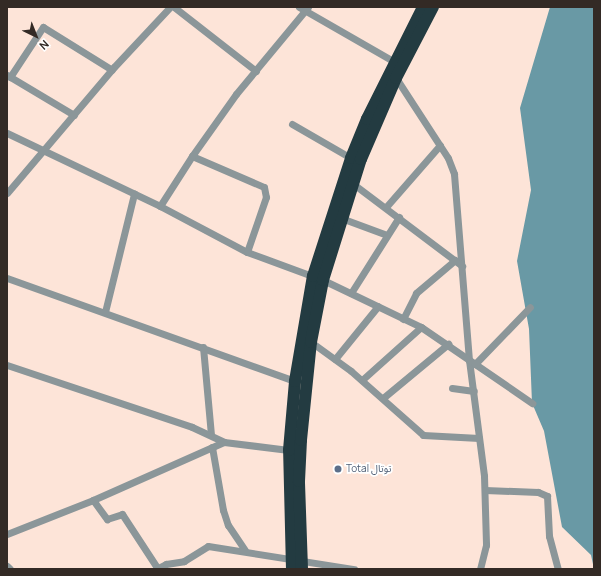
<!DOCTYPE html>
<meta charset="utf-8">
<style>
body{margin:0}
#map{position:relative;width:601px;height:576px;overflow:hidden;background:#fde4d8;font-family:Manrope,"Noto Sans Arabic",sans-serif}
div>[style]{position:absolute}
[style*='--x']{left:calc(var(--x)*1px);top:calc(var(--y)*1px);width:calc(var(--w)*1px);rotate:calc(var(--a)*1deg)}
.water>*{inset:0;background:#6999a5}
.street>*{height:7px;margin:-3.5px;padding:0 3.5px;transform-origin:3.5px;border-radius:3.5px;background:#8b9699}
.highway>*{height:12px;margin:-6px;padding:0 6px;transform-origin:6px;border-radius:6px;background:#233b41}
.dots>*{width:11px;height:11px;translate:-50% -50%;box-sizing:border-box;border:2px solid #fff;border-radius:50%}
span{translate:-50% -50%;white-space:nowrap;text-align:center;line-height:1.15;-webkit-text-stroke:3.5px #fff;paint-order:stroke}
.service-label{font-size:10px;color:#4e5e75}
.left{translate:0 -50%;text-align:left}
.frame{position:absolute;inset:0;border:8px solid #332a25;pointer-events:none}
.north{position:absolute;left:16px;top:16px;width:40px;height:40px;-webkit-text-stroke:3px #fff;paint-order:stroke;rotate:137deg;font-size:11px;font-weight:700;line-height:16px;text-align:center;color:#332a25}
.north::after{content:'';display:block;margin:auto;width:14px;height:18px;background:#332a25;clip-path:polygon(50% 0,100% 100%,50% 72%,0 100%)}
</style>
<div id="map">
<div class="water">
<i style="clip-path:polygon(550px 7px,594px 7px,594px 569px,591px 555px,562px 527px,544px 431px,532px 403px,529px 329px,517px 261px,531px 190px,520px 108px)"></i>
</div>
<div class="street">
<i style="--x:174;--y:7;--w:104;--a:38"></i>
<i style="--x:299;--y:7;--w:108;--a:29.9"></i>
<i style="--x:7;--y:75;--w:78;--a:30.8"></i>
<i style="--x:10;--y:77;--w:60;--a:-56.6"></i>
<i style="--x:43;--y:27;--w:81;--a:31.9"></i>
<i style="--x:396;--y:78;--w:95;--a:57"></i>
<i style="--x:448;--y:158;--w:17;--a:69"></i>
<i style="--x:454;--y:174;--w:187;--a:85.4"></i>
<i style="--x:469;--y:360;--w:117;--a:82.6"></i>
<i style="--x:484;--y:476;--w:69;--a:88.3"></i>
<i style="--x:486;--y:545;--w:25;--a:104"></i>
<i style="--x:292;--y:124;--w:68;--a:30"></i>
<i style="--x:7;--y:133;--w:170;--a:25.5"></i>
<i style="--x:160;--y:206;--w:98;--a:27.9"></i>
<i style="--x:247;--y:252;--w:81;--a:20.2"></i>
<i style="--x:323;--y:280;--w:109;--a:25.6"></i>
<i style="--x:421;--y:327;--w:135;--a:34.4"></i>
<i style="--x:192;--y:156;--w:78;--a:23.3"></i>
<i style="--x:264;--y:187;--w:10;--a:79"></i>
<i style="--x:266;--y:197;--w:58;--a:109.1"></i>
<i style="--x:352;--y:183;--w:138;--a:37"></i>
<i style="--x:7;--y:193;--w:165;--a:-49.7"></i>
<i style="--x:114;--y:67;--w:82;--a:-47"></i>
<i style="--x:160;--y:206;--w:59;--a:-57.4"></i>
<i style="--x:192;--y:156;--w:76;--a:-54.6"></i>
<i style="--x:236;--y:94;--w:113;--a:-50.4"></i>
<i style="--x:386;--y:207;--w:82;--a:-48.9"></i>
<i style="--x:341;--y:218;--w:49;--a:20.3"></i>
<i style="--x:7;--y:278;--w:306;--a:19.7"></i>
<i style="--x:351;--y:293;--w:90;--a:-57.7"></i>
<i style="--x:105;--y:312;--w:122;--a:-76.2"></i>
<i style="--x:403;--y:319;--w:29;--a:-63"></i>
<i style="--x:416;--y:293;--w:51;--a:-40.2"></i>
<i style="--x:311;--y:342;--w:49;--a:35.9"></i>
<i style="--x:351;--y:371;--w:96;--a:41.6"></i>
<i style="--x:423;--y:435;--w:56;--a:3.1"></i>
<i style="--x:203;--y:347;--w:88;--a:84.8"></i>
<i style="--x:335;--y:359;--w:68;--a:-50.9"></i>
<i style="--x:475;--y:364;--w:79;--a:-46"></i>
<i style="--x:7;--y:365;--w:195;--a:18.5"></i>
<i style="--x:192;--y:427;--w:35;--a:25"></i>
<i style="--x:224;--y:442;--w:65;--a:7"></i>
<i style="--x:362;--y:380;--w:79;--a:-41.9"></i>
<i style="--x:452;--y:388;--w:22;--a:8"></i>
<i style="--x:383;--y:398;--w:85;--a:-39.7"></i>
<i style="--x:212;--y:447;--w:64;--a:80.1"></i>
<i style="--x:223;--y:510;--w:16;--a:72"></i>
<i style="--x:228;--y:525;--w:30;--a:56"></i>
<i style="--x:485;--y:490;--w:53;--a:2.2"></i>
<i style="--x:538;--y:492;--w:10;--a:24"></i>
<i style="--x:547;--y:496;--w:40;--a:87.1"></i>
<i style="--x:549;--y:536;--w:34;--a:75"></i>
<i style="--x:93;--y:500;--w:24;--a:54"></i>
<i style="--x:107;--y:519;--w:16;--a:-18"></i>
<i style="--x:122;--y:514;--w:66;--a:56.8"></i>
<i style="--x:7;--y:534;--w:92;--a:-21.6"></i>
<i style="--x:93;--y:500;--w:143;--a:-23.9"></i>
<i style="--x:7;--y:566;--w:4;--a:45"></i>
<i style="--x:156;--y:569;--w:11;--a:-27"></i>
<i style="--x:166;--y:564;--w:18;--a:-9"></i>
<i style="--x:184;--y:561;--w:28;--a:-32"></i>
<i style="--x:208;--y:546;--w:148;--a:9"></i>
</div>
<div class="highway">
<i style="--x:292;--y:569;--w:119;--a:-91.4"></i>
<i style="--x:289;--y:450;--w:69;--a:-85"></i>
<i style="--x:295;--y:381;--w:107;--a:-80.3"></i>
<i style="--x:313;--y:276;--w:124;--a:-72.1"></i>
<i style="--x:351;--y:158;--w:42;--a:-67.7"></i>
<i style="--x:367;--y:119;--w:125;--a:-63.4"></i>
<i style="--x:302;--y:569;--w:88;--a:-92"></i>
<i style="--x:299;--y:481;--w:41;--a:-87.2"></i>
<i style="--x:301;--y:440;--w:99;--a:-84.2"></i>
<i style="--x:311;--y:342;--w:63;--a:-79"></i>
<i style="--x:323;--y:280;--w:127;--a:-72.6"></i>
<i style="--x:361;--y:159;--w:88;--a:-66.6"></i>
<i style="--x:396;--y:78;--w:80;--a:-62.5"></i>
</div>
<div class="dots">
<i style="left:338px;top:469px;background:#5c6f8a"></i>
</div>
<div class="service-label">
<span class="left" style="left:346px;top:469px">Total توتال</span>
</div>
<div class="frame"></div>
<div class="north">N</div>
</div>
